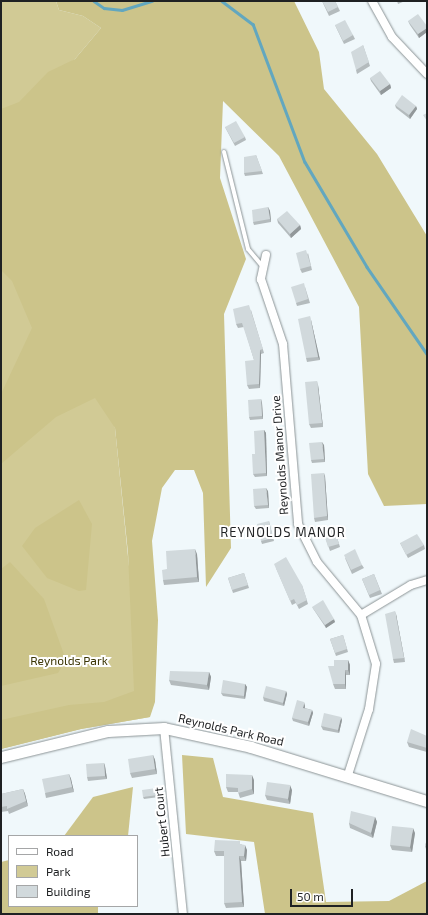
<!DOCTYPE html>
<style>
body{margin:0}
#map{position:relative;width:428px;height:915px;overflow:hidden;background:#f0f8fb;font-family:"Exo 2",sans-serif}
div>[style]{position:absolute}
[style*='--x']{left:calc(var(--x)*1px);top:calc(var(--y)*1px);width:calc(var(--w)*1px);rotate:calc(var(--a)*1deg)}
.green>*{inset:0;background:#d1ca95}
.forest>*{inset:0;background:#ccc48a}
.stream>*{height:2.5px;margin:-1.25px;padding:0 1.25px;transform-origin:1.25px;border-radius:1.25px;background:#62a7bf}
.roads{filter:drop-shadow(0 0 1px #8c9496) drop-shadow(0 0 1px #8c9496)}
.lane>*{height:4px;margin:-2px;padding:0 2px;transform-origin:2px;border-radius:2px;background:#fff}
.street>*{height:8px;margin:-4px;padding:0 4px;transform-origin:4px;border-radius:4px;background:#fff}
.secondary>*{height:11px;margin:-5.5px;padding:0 5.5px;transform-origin:5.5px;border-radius:5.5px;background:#fff}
.wall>*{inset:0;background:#b4bbbd}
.shaded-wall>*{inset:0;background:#92989a}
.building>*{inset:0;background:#d1d9dc}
span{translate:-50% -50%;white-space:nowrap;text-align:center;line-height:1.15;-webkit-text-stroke:4px #fff;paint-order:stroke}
.street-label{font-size:12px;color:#1f2123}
.park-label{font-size:12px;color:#3b3504}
.neighbourhood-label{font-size:13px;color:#1f2123;letter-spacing:1px}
.frame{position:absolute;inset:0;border:2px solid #1f2123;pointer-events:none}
.legend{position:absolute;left:8px;top:835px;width:130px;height:72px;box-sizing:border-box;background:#fff;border:1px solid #a5a6a7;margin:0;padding:5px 7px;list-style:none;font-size:12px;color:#1f2123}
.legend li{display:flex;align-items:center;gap:8px;height:20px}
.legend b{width:20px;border:1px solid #a5a6a7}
.scale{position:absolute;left:290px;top:889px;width:63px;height:18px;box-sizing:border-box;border:2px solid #1f2123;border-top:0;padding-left:5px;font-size:12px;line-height:14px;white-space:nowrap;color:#1f2123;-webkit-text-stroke:3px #fff;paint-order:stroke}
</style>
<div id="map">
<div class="green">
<i style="clip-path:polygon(1px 1px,56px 1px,59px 10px,83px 16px,101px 28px,75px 59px,25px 97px,115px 428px,139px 665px,150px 717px,81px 729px,1px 749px)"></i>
</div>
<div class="forest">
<i style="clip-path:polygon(56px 1px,294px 1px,319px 52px,324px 89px,377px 154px,427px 236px,427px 504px,384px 506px,368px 474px,359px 307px,279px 156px,223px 101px,220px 178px,246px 259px,224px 314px,231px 548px,206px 587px,203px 493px,194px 470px,175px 470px,162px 488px,152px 541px,158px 620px,155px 702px,150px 717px,81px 729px,1px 749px,1px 720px,69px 705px,104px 702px,134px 691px,128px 553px,115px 428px,95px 398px,56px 417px,1px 464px,1px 394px,32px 328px,12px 281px,1px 270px,1px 109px,19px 102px,48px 72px,75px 59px,101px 28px,83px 16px,59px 10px)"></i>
<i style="clip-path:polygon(79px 500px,92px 524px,86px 590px,79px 591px,47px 578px,22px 546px,35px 528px)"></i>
<i style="clip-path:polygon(10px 562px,44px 599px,66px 660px,58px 673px,1px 686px,1px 569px)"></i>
<i style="clip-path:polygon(182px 755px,213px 758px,223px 797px,313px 813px,326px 902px,389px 901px,427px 881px,427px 914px,265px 914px,254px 842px,186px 834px)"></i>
<i style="clip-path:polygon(133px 787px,128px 836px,64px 836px,93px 797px)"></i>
<i style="clip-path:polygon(9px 860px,9px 906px,98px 906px,98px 914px,1px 914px,1px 862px)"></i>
</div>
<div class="stream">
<i style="--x:94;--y:1;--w:12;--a:35"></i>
<i style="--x:104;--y:8;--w:18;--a:6"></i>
<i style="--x:122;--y:10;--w:31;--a:-17"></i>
<i style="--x:222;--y:1;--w:39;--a:37"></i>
<i style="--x:253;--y:24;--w:147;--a:69.4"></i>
<i style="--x:305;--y:162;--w:122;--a:59.4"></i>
<i style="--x:367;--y:267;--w:106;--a:55.4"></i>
</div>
<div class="roads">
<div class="lane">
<i style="--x:224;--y:152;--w:100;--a:76.1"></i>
<i style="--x:248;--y:249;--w:23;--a:50"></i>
</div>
<div class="street">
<i style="--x:372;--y:1;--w:41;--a:60.9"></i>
<i style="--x:392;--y:37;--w:51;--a:46.6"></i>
<i style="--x:266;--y:255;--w:25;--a:102"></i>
<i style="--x:261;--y:279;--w:69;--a:71.3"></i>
<i style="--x:283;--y:344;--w:181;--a:85.2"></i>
<i style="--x:298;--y:524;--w:42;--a:63.4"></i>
<i style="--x:317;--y:562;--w:69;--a:50.3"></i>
<i style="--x:361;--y:615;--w:51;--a:73"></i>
<i style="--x:376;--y:664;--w:46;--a:98.8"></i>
<i style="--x:369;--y:709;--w:69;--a:107.7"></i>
<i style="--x:361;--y:615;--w:58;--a:-31"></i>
<i style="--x:411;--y:585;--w:17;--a:-17"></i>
<i style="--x:164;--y:728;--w:187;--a:84.2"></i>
</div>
<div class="secondary">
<i style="--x:1;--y:757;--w:110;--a:-13.7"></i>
<i style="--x:108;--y:731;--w:56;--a:-3.1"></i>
<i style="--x:164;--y:728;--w:89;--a:12.3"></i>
<i style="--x:251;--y:747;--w:184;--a:17.1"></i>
</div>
</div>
<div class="wall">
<i style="clip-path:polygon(322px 1px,335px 1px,340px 11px,329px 16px)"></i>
<i style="clip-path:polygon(397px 1px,405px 1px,398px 4px)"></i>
<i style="clip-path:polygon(408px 21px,427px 26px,427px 32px,419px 38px,410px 25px)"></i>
<i style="clip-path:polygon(335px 25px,353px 35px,355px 39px,344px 44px)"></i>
<i style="clip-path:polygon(363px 45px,370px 66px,357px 74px,356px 70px)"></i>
<i style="clip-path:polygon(370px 78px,390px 84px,391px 88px,381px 95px,371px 81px)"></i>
<i style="clip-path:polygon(395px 105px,416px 106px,417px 109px,410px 119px,396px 108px)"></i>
<i style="clip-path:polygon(225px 127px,245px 137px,246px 140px,235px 146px)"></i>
<i style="clip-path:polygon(256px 155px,263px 174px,245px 176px,244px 173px)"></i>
<i style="clip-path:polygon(268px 207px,270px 211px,271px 222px,254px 225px,253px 222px)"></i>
<i style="clip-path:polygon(277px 219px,300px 225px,301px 229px,291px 238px,278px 223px)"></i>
<i style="clip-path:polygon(308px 253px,312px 270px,302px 273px,300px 269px)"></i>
<i style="clip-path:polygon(305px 287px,310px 303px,297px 306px,296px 303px)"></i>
<i style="clip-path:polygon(251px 310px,264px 353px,261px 354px,260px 388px,249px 389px,247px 385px,254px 360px,244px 327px,238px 328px,236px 324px)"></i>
<i style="clip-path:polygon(311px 320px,320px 360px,307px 362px,306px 358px)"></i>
<i style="clip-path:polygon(318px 385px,323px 427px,311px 428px,309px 424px)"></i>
<i style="clip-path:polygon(261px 399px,262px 403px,263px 419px,250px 420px,249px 417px)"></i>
<i style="clip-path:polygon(264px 430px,266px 433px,267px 476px,255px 477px,253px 474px)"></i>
<i style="clip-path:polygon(324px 445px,325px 462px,312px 463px,311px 460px)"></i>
<i style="clip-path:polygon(325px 476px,328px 520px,315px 522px,314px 518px)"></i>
<i style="clip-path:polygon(268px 491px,269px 508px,256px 509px,254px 506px)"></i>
<i style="clip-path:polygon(269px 521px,274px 541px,262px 544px,261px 541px)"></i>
<i style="clip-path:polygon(334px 528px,340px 547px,330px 551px,323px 531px)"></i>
<i style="clip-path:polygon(400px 543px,424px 545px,425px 549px,408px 558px)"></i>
<i style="clip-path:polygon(197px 554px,199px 582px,164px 585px,163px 580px,167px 569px)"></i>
<i style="clip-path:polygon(345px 558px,362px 565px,364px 568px,352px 574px)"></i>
<i style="clip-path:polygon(276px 568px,302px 585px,308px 604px,299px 609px,296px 603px,292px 605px)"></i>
<i style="clip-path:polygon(244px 573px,249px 588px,233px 593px,228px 578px)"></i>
<i style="clip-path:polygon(374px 574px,382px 594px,370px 598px,362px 579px)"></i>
<i style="clip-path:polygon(312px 607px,335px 622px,326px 628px)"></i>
<i style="clip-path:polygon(396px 614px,405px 662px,394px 663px,393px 659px)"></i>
<i style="clip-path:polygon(343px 635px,348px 652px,336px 656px,330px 639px)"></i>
<i style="clip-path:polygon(348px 660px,350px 665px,350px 675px,346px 675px,346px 689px,335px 689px,333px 684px,334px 666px)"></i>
<i style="clip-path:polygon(209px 672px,211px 677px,209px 690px,171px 685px,169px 680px)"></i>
<i style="clip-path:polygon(245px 684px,247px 687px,245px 699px,223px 696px,221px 693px)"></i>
<i style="clip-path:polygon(286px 691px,287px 694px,284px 706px,264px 701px,263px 697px)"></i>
<i style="clip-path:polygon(305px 706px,305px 708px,312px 710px,313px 713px,309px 726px,293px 721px,292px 718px)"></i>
<i style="clip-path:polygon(342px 720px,339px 733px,323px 730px,321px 726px)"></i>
<i style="clip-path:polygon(427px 736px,427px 752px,409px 747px,407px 742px)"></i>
<i style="clip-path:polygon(153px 755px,155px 760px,157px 774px,132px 778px,130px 773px)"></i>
<i style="clip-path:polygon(104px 763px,105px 766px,107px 779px,88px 781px,87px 777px)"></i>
<i style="clip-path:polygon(69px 774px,71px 779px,74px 792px,46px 798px,45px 793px)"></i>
<i style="clip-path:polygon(254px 780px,254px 794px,240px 798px,238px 792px,228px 792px,226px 787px)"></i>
<i style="clip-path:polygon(23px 789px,25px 794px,28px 806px,9px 814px,8px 811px,1px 812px,1px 794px)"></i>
<i style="clip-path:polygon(158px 790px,159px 797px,144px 799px,143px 797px)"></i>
<i style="clip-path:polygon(292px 790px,290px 804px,267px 800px,265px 795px)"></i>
<i style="clip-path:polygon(375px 817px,377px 822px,373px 838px,350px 828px,349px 823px)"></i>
<i style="clip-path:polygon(415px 833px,412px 852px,392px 850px,390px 845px)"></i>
<i style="clip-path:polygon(427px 839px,427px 852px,425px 846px)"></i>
<i style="clip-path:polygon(241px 844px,247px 850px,246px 861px,241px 861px,244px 907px,226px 908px,224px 903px,224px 856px,216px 856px,214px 851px)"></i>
</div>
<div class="shaded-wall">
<i style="clip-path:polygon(427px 28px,427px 32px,419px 38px,418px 34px)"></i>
<i style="clip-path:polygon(390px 84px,391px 88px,381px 95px,380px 91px)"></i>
<i style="clip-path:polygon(416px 106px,417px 109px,410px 119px,409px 115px)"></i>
<i style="clip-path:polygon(268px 207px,270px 211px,271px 222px,270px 219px)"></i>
<i style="clip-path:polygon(300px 225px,301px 229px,291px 238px,290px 234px)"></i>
<i style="clip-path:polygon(310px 316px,311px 320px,320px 360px,318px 357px)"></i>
<i style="clip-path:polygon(260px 350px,261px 354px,260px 388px,259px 384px)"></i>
<i style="clip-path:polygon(317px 381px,318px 385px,323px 427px,322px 423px)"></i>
<i style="clip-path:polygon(261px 399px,262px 403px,263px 419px,262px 416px)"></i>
<i style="clip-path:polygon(264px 430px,266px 433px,267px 476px,266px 473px)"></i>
<i style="clip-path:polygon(322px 442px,324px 445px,325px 462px,324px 459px)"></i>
<i style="clip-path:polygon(324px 473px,325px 476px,328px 520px,327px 516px)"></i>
<i style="clip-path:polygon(266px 488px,268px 491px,269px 508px,268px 505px)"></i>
<i style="clip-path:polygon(195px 549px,197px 554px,199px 582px,197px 577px)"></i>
<i style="clip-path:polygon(395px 611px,396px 614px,405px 662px,404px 658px)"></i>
<i style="clip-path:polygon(334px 619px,335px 622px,326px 628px,325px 625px)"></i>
<i style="clip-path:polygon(348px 660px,350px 665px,350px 675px,348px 670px)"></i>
<i style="clip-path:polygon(345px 670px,346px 675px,346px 689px,345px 684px)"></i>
<i style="clip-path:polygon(209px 672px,211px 677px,209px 690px,207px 685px)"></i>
<i style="clip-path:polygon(245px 684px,247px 687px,245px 699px,244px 696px)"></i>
<i style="clip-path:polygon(286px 691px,287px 694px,284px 706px,283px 703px)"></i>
<i style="clip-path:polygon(304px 702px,305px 706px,304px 711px,303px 708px)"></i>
<i style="clip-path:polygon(312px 710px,313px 713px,309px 726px,308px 722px)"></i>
<i style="clip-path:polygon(341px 717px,342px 720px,339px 733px,338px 730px)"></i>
<i style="clip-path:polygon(153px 755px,155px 760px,157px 774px,155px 769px)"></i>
<i style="clip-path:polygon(104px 763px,105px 766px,107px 779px,105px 776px)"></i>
<i style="clip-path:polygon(69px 774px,71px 779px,74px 792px,72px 787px)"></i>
<i style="clip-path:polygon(252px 775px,254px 780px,254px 794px,252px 789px)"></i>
<i style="clip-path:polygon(290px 785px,292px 790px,290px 804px,288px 799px)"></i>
<i style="clip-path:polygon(23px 789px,25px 794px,28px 806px,26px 801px)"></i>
<i style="clip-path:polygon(375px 817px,377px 822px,373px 838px,371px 833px)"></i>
<i style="clip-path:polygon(413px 828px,415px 833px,412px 852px,410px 847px)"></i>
<i style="clip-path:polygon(245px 845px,247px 850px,246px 861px,244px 856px)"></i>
<i style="clip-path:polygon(239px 856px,241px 861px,244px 907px,242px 902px)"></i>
</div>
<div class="building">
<i style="clip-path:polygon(322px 1px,335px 1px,338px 7px,328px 12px)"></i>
<i style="clip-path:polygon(418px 14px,427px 26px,427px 28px,418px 34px,408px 21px)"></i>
<i style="clip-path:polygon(345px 20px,353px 35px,343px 41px,335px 25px)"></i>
<i style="clip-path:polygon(363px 45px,369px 62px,356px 70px,351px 52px)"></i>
<i style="clip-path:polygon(380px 71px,390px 84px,380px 91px,370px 78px)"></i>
<i style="clip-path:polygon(402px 95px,416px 106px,409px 115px,395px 105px)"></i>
<i style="clip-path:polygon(427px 113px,427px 121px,423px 115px)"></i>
<i style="clip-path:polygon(236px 121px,245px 137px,234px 143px,225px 127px)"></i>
<i style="clip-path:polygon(256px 155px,262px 171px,244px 173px,244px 157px)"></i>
<i style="clip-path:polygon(268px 207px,270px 219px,253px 222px,252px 210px)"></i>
<i style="clip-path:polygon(287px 211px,300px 225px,290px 234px,277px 219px)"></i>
<i style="clip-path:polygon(306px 250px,311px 266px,300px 269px,296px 253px)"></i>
<i style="clip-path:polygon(304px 283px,308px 299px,296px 303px,291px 287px)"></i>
<i style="clip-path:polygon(249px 305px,263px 349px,260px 350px,259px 384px,247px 385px,245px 361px,254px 360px,242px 323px,236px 324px,233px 309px)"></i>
<i style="clip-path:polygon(310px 316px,318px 357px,306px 358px,298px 319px)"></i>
<i style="clip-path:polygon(317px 381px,322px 423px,309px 424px,305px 382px)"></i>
<i style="clip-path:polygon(261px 399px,262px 416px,249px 417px,248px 400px)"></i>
<i style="clip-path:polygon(264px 430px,266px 473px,253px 474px,252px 454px,255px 454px,254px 431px)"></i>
<i style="clip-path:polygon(322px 442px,324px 459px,311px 460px,309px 443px)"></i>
<i style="clip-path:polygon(324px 473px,327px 516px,314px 518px,311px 474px)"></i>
<i style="clip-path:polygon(266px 488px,268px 505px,254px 506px,253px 489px)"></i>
<i style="clip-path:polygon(269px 521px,273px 538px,261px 541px,257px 524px)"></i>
<i style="clip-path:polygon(334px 528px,339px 544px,328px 547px,323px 531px)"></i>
<i style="clip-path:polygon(417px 534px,424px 545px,406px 555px,400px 543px)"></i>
<i style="clip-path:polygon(195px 549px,197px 577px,163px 580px,162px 570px,167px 569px,166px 551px)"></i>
<i style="clip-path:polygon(355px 549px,362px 565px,351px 570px,344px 555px)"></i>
<i style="clip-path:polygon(286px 557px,302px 585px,307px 600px,297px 605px,294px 599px,290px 601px,274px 564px)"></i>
<i style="clip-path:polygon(244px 573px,248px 585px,232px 590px,228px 578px)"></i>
<i style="clip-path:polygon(374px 574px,380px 590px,369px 595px,362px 579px)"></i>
<i style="clip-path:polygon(323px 600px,334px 619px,325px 625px,312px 607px)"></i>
<i style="clip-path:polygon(395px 611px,404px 658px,393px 659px,385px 614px)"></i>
<i style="clip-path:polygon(343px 635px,347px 649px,335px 653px,330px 639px)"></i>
<i style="clip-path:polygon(334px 660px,348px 660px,348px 670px,345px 670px,345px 684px,333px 684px,328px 666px,334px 666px)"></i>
<i style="clip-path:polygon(170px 671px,209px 672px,207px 685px,169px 680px)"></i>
<i style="clip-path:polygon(223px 680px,245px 684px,244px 696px,221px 693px)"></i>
<i style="clip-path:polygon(266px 686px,286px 691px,283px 703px,263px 697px)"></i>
<i style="clip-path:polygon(297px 700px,304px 702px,303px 708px,312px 710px,308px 722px,292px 718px)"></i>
<i style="clip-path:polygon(324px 713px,341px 717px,338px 730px,321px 726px)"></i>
<i style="clip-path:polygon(411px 729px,427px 736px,427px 748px,407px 742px)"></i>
<i style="clip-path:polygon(153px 755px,155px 769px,130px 773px,128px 759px)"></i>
<i style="clip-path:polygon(104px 763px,105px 776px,87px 777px,86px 764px)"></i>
<i style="clip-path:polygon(69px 774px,72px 787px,45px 793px,42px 779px)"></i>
<i style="clip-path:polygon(226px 774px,252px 775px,252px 789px,238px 793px,238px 788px,226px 787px)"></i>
<i style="clip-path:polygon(267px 782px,290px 785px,288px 799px,265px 795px)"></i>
<i style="clip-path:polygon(157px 788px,158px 795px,143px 797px,142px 790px)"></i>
<i style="clip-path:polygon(23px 789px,26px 801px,7px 809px,7px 806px,1px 807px,1px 794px)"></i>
<i style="clip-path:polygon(351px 811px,375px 817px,371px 833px,349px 823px)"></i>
<i style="clip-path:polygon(392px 826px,413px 828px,410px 847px,390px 845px)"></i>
<i style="clip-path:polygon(427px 839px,427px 847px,425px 846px)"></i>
<i style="clip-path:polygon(215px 840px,240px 841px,240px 844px,245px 845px,244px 856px,239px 856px,242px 902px,224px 903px,224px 851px,214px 851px)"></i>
</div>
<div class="street-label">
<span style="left:280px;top:455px;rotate:-94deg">Reynolds Manor Drive</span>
<span style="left:231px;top:730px;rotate:13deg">Reynolds Park Road</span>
<span style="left:162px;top:822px;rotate:-96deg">Hubert Court</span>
</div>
<div class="park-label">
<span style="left:69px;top:661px">Reynolds Park</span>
</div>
<div class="neighbourhood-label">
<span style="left:283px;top:532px">REYNOLDS MANOR</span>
</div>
<div class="frame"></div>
<ul class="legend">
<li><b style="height:5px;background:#fff"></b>Road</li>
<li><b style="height:11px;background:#d1ca95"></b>Park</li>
<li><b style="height:11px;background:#d1d9dc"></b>Building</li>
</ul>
<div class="scale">50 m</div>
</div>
